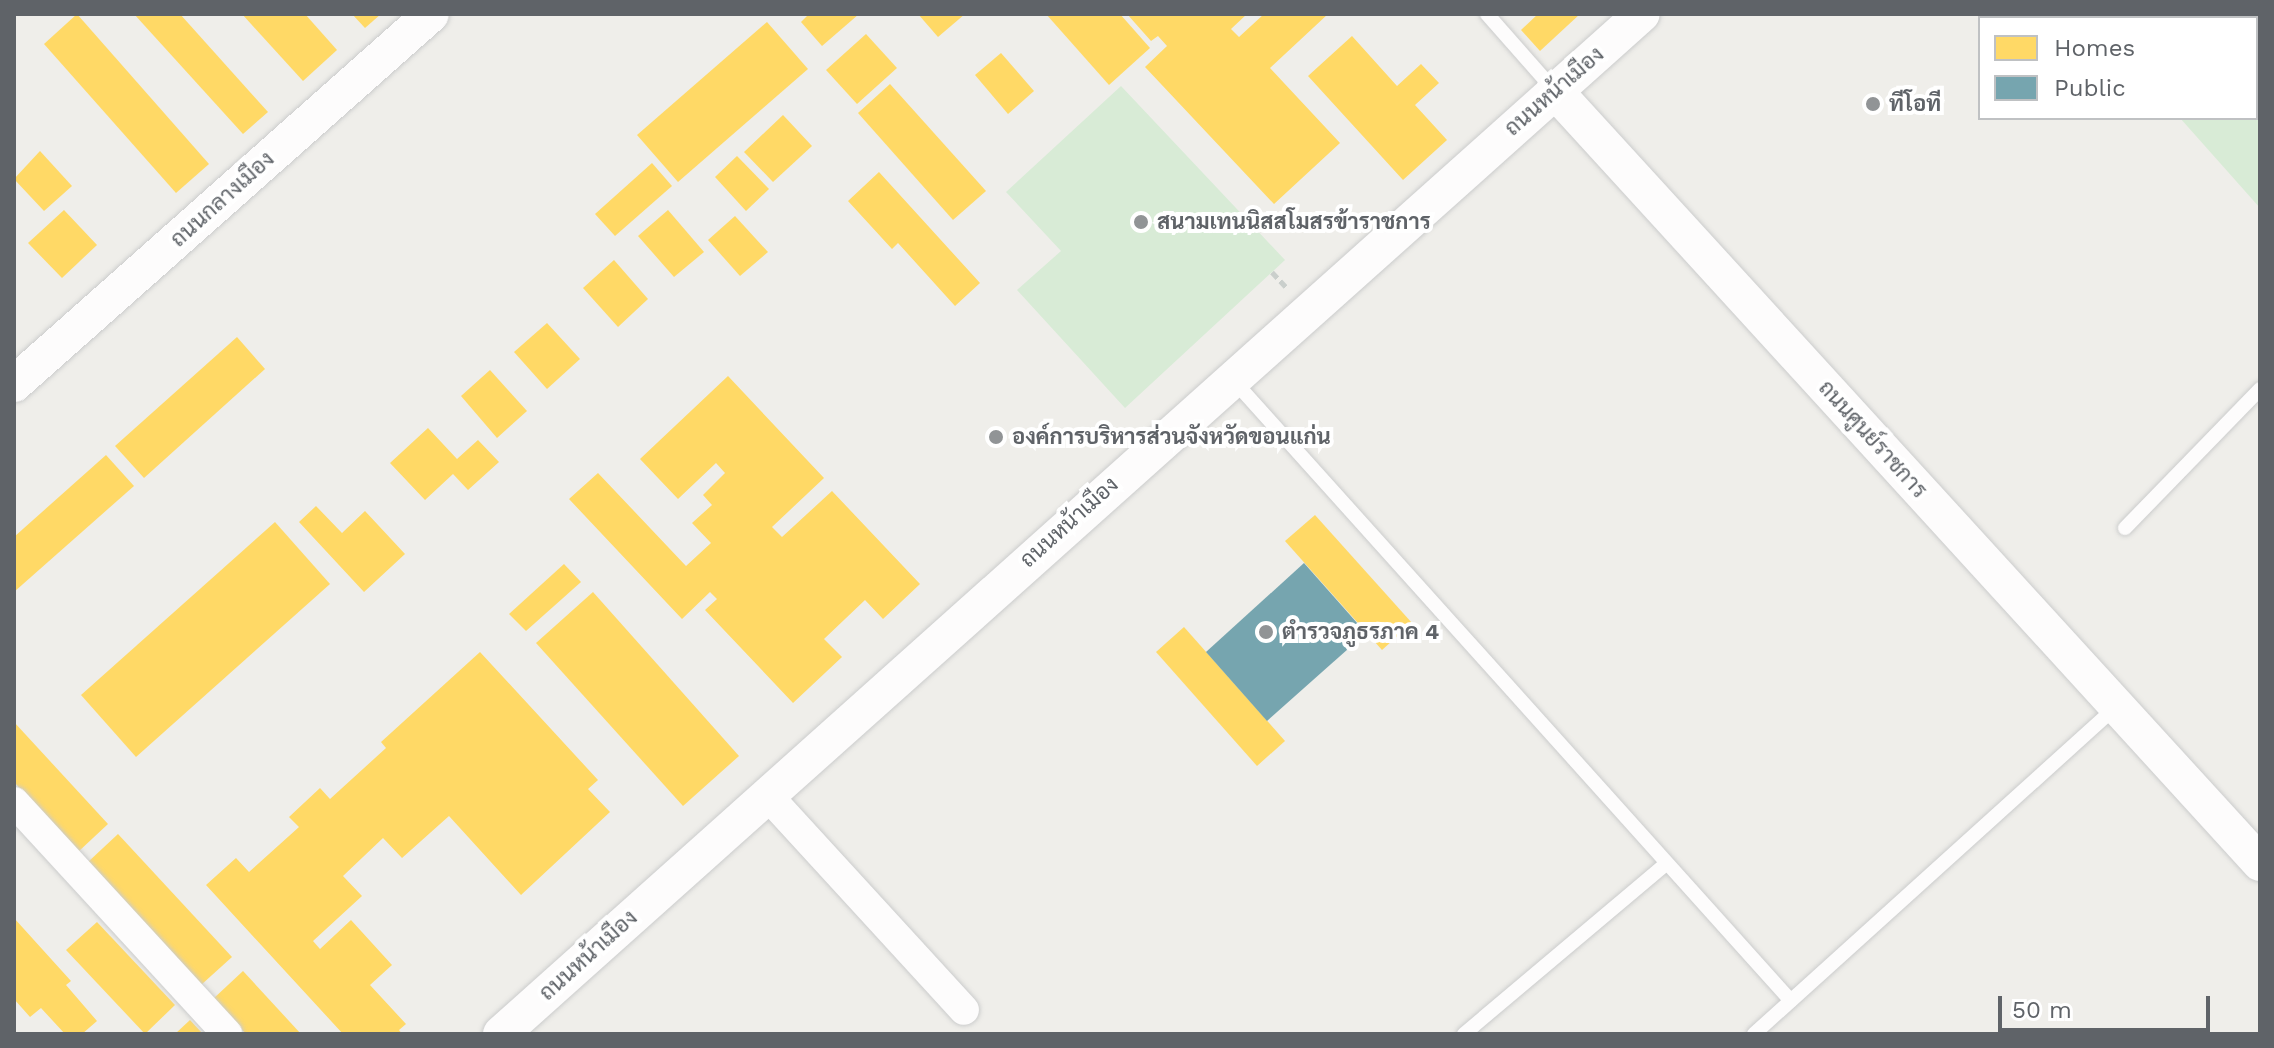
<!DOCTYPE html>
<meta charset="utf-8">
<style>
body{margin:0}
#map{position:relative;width:2274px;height:1048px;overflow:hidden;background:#efeeea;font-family:"Work Sans",Sarabun,sans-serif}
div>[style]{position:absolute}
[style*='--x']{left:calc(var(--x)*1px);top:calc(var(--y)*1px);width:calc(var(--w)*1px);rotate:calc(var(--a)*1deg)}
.green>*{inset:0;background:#d8ebd6}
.homes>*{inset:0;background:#ffd966}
.public>*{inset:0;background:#76a5af}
.path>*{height:5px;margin-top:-2.5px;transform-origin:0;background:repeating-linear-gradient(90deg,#cacfcc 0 8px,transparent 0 12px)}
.roads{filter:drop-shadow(0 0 2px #cbcccc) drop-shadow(0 0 2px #cbcccc)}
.service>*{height:14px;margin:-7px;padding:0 7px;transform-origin:7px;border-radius:7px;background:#fdfcfc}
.minor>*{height:30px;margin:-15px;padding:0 15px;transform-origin:15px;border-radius:15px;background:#fdfcfc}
.tertiary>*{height:36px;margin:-18px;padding:0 18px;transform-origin:18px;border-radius:18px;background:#fdfcfc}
.dots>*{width:22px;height:22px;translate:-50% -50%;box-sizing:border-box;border:4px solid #fff;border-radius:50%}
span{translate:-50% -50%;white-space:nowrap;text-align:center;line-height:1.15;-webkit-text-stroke:8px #fff;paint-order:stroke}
.street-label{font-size:22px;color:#5f6368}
.poi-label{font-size:22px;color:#5f6368;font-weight:700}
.left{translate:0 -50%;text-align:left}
.frame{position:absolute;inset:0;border:16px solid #5f6368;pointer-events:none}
.legend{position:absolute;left:1978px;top:16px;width:280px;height:104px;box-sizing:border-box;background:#fff;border:2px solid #bfc1c3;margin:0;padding:10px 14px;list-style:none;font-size:24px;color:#5f6368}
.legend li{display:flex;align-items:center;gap:16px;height:40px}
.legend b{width:40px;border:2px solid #bfc1c3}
.scale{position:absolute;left:1998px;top:996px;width:212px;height:36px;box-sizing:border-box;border:4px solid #5f6368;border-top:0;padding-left:10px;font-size:24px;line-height:28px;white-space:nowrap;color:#5f6368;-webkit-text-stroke:6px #fff;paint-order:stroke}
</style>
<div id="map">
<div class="green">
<i style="clip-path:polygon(2225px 14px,2260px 14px,2260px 208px,2180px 118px,2256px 118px,2256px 18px,2221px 18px)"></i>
<i style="clip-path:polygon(1121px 86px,1285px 260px,1125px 408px,1017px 290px,1061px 251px,1006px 192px)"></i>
</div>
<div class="homes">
<i style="clip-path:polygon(77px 14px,209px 164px,176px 193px,44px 44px)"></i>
<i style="clip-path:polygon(134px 14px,180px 14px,268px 112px,243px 134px)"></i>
<i style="clip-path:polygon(242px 14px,305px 14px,337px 50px,303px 81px)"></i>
<i style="clip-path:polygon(352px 14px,381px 14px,365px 28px)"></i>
<i style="clip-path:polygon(809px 14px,859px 14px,822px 46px,801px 22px)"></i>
<i style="clip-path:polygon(918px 14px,965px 14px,938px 37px)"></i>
<i style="clip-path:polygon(1046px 14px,1120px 14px,1150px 48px,1109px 85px)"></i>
<i style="clip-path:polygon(1127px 14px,1247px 14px,1231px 29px,1239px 37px,1264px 14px,1328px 14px,1270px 68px,1340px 143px,1274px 204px,1145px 67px,1167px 46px,1158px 36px,1151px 41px)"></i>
<i style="clip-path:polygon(1538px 14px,1580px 14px,1540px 51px,1521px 30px)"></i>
<i style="clip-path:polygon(767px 22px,808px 69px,678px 182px,637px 135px)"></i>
<i style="clip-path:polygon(866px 34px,897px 68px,857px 104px,826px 70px)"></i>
<i style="clip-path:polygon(1352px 36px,1397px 86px,1421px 64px,1439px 83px,1415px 105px,1447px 140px,1403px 180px,1308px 76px)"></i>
<i style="clip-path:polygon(1001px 53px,1034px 91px,1008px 114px,975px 75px)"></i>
<i style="clip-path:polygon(890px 84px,986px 191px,953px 220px,858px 113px)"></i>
<i style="clip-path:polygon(783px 115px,812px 146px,773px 182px,744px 152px)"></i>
<i style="clip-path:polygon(40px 151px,72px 186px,44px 211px,14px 179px)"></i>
<i style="clip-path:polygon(737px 156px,769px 189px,746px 211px,715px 177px)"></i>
<i style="clip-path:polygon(652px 163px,672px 186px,615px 236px,595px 214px)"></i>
<i style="clip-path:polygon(879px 172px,980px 283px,955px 306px,898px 243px,892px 249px,848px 201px)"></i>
<i style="clip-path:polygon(64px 210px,97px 245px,62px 278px,28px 243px)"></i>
<i style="clip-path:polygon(668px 210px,704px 252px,674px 277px,638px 236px)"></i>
<i style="clip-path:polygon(735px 216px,768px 252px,740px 276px,708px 240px)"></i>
<i style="clip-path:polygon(614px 260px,648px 299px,618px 327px,583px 288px)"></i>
<i style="clip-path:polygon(547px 323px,580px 359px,547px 389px,514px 352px)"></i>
<i style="clip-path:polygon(237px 337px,265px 369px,144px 478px,115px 446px)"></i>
<i style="clip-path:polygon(490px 370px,527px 411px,497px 438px,461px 396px)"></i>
<i style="clip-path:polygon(728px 376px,824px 478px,772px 527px,782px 537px,832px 491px,920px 584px,883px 619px,865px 600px,824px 639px,842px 657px,793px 703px,705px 610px,717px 599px,710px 592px,682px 619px,569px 499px,598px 473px,686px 566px,711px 543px,692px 523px,712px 505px,703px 495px,725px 473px,716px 463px,678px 499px,640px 459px)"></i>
<i style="clip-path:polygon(428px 428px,457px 459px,478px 440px,499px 462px,468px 490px,453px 474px,425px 500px,390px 463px)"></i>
<i style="clip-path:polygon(106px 455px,134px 486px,14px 592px,14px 537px)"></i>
<i style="clip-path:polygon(316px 506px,342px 533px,365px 511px,405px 554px,364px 592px,299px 522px)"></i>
<i style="clip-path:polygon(1315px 515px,1412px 623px,1382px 650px,1285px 541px)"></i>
<i style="clip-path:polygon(275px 522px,330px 584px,136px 757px,81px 695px)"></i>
<i style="clip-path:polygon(564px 564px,581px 582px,526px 631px,509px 614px)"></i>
<i style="clip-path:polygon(593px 592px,739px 756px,683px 806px,536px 643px)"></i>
<i style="clip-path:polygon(1184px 627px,1285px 741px,1257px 766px,1156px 652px)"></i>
<i style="clip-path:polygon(480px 652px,598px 780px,588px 789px,610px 812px,521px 895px,449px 816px,402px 858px,383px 838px,343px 876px,362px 896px,313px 941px,320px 949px,351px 920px,392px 965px,370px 985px,406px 1024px,399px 1030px,402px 1034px,343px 1034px,206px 885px,236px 858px,249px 872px,299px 827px,289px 817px,320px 788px,330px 799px,386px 748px,381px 742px)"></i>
<i style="clip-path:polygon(14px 722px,108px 824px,78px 852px,14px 782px)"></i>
<i style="clip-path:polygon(118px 834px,232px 957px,201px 985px,88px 862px)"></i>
<i style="clip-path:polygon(14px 918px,71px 981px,66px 985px,97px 1021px,82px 1034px,65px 1034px,41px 1008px,30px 1017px,14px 999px)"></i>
<i style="clip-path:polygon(97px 922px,175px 1005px,145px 1034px,66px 950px)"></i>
<i style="clip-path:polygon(243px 971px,301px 1034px,246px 1034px,213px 999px)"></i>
<i style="clip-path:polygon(190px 1020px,203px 1034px,175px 1034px)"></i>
</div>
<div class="public">
<i style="clip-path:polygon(1304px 563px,1366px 633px,1267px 721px,1206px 652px)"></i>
</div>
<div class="path">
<i style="--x:1272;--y:272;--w:23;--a:47"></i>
</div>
<div class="roads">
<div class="service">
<i style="--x:1487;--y:14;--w:101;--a:48.6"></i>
<i style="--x:1234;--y:381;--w:833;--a:48.06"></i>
<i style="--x:2125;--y:528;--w:194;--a:-45.8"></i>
<i style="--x:1464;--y:1034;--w:264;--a:-40.1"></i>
<i style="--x:1754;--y:1034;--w:489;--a:-42.1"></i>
</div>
<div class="minor">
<i style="--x:768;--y:796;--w:290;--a:47.5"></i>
<i style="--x:14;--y:802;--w:315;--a:47.4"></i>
</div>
<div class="tertiary">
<i style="--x:1554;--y:90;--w:1047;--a:47.59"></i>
<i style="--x:14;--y:384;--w:557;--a:-41.58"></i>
<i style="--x:501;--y:1034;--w:1530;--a:-41.8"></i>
</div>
</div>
<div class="dots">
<i style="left:1873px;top:104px;background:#919496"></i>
<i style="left:1141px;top:222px;background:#919496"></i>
<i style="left:996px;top:437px;background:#919496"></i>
<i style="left:1266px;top:632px;background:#919496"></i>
</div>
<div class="street-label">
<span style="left:1554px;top:91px;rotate:-41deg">ถนนหน้าเมือง</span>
<span style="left:222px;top:199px;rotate:-42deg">ถนนกลางเมือง</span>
<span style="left:1873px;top:439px;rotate:48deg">ถนนศูนย์ราชการ</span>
<span style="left:1069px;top:522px;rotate:-42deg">ถนนหน้าเมือง</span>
<span style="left:588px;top:955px;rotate:-42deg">ถนนหน้าเมือง</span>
</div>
<div class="poi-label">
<span class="left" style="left:1889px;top:104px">ทีโอที</span>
<span class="left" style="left:1157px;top:222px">สนามเทนนิสสโมสรข้าราชการ</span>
<span class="left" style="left:1012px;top:437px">องค์การบริหารส่วนจังหวัดขอนแก่น</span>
<span class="left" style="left:1282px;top:632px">ตำรวจภูธรภาค 4</span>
</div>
<div class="frame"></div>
<ul class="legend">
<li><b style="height:22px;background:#ffd966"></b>Homes</li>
<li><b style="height:22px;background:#76a5af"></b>Public</li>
</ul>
<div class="scale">50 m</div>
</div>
